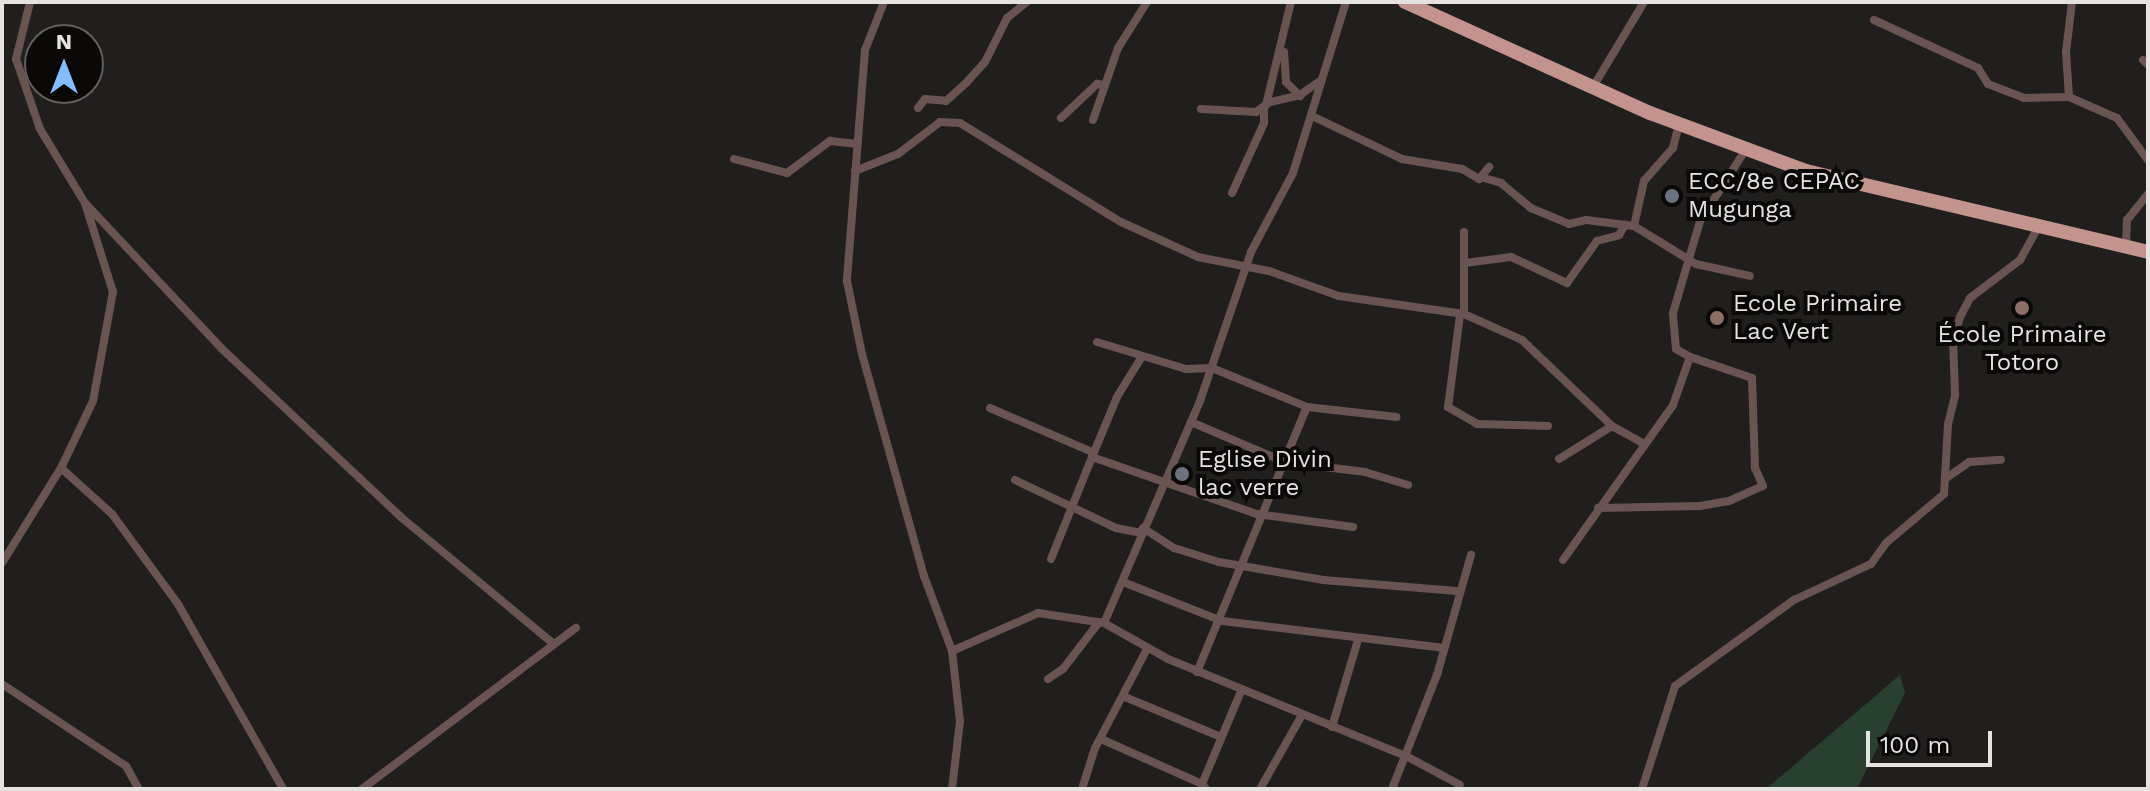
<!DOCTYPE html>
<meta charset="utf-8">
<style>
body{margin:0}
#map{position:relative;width:2150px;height:791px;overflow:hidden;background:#211f1d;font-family:"Work Sans",sans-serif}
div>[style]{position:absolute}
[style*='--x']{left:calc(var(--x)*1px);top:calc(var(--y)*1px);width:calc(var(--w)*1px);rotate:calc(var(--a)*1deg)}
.green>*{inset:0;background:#28412e}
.minor>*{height:8px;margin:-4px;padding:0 4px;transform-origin:4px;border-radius:4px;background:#695451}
.trunk>*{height:14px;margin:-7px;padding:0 7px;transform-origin:7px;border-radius:7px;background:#c3948d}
.dots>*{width:22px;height:22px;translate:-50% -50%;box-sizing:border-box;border:4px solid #0a0908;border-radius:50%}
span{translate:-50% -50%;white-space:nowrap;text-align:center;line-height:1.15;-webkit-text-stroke:8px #0a0908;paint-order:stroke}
.poi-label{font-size:24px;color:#e5e3e2}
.left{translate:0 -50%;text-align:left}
.frame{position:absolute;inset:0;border:4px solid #e5e3e2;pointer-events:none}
.north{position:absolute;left:24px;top:24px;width:80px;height:80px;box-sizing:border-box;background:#0a0908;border:2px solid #62605f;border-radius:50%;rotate:0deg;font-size:22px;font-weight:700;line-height:32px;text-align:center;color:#e5e3e2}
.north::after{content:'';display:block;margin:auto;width:28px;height:36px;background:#82bcfa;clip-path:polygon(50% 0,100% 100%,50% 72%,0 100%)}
.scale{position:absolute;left:1866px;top:731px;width:126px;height:36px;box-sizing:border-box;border:4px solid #e5e3e2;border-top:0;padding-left:10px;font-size:24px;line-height:28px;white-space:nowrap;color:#e5e3e2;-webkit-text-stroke:6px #0a0908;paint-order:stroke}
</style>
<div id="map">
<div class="green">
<i style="clip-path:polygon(1900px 675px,1905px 693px,1857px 789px,1766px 789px)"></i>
</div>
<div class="minor">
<i style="--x:884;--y:2;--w:52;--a:111.6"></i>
<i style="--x:865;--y:50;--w:232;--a:94.5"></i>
<i style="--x:847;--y:281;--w:75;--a:78.4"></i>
<i style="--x:862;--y:354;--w:230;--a:74.4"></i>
<i style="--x:924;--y:576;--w:80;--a:69.5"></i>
<i style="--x:952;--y:651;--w:70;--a:83.5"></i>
<i style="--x:960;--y:721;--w:68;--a:96.7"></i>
<i style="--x:1874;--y:20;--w:115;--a:24.8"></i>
<i style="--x:1978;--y:68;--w:19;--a:58"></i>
<i style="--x:1988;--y:84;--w:39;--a:21"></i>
<i style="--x:2024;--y:98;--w:45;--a:-1.3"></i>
<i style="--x:2069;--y:97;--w:52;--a:23.6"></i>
<i style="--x:2117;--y:118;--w:52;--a:53.6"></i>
<i style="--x:1284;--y:52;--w:30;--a:86"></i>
<i style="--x:1286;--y:82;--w:20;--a:45"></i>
<i style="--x:2143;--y:60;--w:7;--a:45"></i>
<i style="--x:1593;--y:87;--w:99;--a:-59"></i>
<i style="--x:2069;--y:97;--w:45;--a:-93.8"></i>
<i style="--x:2066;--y:52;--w:50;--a:-83.2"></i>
<i style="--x:1266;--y:105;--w:106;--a:-76.4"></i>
<i style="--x:918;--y:108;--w:11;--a:-52"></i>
<i style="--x:925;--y:99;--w:21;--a:5"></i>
<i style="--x:946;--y:101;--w:27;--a:-42"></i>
<i style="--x:966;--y:83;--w:28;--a:-48"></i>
<i style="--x:985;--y:62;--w:49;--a:-63.4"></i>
<i style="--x:1007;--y:18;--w:26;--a:-39"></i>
<i style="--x:1201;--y:109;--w:55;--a:3.1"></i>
<i style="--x:1256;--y:112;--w:17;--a:-36"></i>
<i style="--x:1270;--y:102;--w:31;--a:-13"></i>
<i style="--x:1300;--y:95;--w:24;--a:-35"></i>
<i style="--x:1312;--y:116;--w:100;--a:25.5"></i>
<i style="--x:1402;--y:159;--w:61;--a:9.5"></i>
<i style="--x:1462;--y:169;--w:20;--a:30"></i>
<i style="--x:1479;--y:179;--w:16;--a:-50"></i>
<i style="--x:1061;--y:118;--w:50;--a:-43.4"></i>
<i style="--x:1097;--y:84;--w:8;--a:7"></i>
<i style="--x:1093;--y:120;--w:76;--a:-70.9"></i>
<i style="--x:1118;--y:48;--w:54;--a:-57.8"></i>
<i style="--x:734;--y:159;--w:55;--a:14.8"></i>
<i style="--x:787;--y:173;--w:54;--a:-36.7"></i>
<i style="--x:830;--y:141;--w:28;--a:6"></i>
<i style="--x:855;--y:171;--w:46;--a:-21.6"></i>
<i style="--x:898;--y:154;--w:53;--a:-37.3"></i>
<i style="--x:940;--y:122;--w:20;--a:3"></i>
<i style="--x:960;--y:123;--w:189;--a:31.6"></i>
<i style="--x:1121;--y:222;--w:85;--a:24.4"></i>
<i style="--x:1198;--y:257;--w:72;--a:11.2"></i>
<i style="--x:1269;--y:271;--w:74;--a:19.7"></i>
<i style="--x:1339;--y:296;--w:126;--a:8.2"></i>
<i style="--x:1464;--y:314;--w:64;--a:24.1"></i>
<i style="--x:1522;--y:340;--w:124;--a:43.7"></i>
<i style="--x:1612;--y:426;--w:35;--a:29"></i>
<i style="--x:1484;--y:178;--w:18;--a:16"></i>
<i style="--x:1501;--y:183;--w:39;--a:40"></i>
<i style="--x:1531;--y:208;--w:41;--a:22.8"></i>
<i style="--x:1569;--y:224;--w:17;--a:-13"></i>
<i style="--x:1586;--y:220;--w:48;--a:7.1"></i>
<i style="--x:1634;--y:226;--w:73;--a:31.5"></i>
<i style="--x:1696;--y:264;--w:55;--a:12.5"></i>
<i style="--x:1232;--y:193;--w:77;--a:-65.4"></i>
<i style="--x:1264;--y:123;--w:16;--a:-90"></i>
<i style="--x:85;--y:203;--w:199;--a:46.8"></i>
<i style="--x:221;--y:348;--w:248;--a:43.2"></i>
<i style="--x:402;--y:518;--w:197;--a:39.7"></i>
<i style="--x:1634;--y:226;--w:46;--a:-77.5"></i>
<i style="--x:1644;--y:181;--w:44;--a:-48.7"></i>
<i style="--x:1673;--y:148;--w:25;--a:-76"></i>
<i style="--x:1464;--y:232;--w:82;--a:90"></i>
<i style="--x:2126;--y:246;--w:26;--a:-88"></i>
<i style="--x:2127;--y:220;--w:33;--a:-51"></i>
<i style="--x:1465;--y:263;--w:46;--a:-7.4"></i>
<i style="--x:1511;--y:257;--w:62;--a:24.9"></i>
<i style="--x:1567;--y:283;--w:52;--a:-54.5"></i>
<i style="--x:1597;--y:241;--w:23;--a:-15"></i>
<i style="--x:1619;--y:235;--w:12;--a:-59"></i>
<i style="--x:1460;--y:315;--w:93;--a:97.4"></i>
<i style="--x:1448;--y:407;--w:34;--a:30"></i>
<i style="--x:1477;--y:424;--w:71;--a:1.6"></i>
<i style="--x:1097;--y:342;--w:93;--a:16.9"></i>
<i style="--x:1186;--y:369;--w:26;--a:-2"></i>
<i style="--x:1212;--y:368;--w:103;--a:22.3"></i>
<i style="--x:1307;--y:407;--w:90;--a:6.4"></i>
<i style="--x:1141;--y:358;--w:46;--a:121.6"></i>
<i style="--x:1117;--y:397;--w:65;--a:112.6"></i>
<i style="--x:1092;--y:457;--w:175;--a:19.1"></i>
<i style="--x:1257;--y:514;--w:97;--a:7.7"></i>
<i style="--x:990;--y:408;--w:111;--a:23.3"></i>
<i style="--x:1191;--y:422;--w:102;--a:23.1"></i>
<i style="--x:1285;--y:462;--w:81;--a:7.1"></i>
<i style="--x:1365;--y:472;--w:45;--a:16.8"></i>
<i style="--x:1559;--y:459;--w:62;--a:-31.9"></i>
<i style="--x:61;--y:468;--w:69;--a:42"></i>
<i style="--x:112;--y:514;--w:112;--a:53.7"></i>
<i style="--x:178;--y:604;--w:213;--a:60.4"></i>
<i style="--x:1945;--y:479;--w:29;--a:-35"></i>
<i style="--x:1969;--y:462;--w:32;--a:-4"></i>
<i style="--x:1015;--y:480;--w:112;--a:25.4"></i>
<i style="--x:1116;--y:528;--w:26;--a:11"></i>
<i style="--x:1598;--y:508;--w:102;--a:-1.1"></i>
<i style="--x:1700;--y:506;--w:29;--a:-10"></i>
<i style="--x:1729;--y:501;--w:37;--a:-24"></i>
<i style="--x:1763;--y:486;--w:20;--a:-114"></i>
<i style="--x:1755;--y:468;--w:90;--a:-91.9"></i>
<i style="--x:1752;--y:378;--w:65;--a:-161.3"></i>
<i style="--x:1143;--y:528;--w:37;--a:33"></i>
<i style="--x:1174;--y:548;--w:47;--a:17.3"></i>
<i style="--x:1219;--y:562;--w:106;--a:9.8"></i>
<i style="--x:1323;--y:580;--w:134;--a:4.7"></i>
<i style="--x:1051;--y:559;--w:110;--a:-68.1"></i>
<i style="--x:1563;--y:560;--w:190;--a:-54.6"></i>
<i style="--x:1673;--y:405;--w:51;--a:-70.5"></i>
<i style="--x:1690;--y:357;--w:16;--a:-150"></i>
<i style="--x:1676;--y:349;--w:36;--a:-95"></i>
<i style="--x:1673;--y:313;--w:96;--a:-73.6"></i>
<i style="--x:1700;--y:221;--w:85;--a:-57.4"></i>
<i style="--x:2;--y:563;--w:112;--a:-58.2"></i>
<i style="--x:61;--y:468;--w:74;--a:-64.5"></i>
<i style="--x:93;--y:401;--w:111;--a:-79.6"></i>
<i style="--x:113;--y:292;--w:93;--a:-107.5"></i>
<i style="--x:85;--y:203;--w:87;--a:-121.3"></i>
<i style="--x:40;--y:129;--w:74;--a:-108.9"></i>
<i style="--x:16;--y:59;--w:59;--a:-76.2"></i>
<i style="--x:1123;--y:582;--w:106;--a:21.5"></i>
<i style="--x:1222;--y:621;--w:224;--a:6.9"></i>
<i style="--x:1104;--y:623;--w:73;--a:29.4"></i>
<i style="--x:1168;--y:659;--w:257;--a:22.2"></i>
<i style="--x:1406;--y:756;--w:61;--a:28.2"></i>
<i style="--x:952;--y:651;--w:94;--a:-23.8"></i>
<i style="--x:1038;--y:613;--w:67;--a:8.6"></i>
<i style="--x:1104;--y:623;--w:242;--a:-66.6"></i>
<i style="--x:1200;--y:401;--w:157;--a:-71.1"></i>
<i style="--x:1251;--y:252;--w:89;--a:-62"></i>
<i style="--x:1293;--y:173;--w:179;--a:-72.8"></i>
<i style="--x:1197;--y:672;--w:287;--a:-67.5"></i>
<i style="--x:1048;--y:679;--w:18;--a:-34"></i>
<i style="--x:1063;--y:669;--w:59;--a:-52.5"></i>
<i style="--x:2;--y:684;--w:149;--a:33.5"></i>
<i style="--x:126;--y:766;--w:26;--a:61"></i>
<i style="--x:1125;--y:697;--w:104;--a:22.6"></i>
<i style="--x:1332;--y:727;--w:91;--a:-73.4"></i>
<i style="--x:1101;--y:739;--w:111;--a:24"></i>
<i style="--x:362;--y:789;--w:268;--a:-37"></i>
<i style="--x:1082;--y:789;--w:43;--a:-72.4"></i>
<i style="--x:1095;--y:748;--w:112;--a:-62.3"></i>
<i style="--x:1206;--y:789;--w:6;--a:-129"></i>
<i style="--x:1202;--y:784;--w:101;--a:-67.2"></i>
<i style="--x:1260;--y:789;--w:85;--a:-60.4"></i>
<i style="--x:1392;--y:789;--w:123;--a:-68.5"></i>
<i style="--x:1437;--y:675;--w:125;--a:-74.2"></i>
<i style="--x:1642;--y:789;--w:108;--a:-72.2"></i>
<i style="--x:1675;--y:686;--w:147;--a:-35.9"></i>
<i style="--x:1794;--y:600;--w:85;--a:-25.1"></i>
<i style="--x:1871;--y:564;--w:26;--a:-54"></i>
<i style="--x:1886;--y:543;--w:76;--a:-40.2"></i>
<i style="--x:1944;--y:494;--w:70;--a:-86.7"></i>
<i style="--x:1948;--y:424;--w:30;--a:-76"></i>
<i style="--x:1955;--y:395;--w:56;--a:-92"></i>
<i style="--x:1953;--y:339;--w:23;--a:-72"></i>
<i style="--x:1960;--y:317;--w:21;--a:-62"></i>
<i style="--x:1970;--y:298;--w:63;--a:-37.2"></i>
<i style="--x:2020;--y:260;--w:39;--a:-61"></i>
</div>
<div class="trunk">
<i style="--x:1405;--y:2;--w:269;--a:24.4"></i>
<i style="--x:1650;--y:113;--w:166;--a:20.4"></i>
<i style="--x:1806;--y:171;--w:351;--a:13.3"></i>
</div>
<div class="dots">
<i style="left:1672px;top:196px;background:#6b7280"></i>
<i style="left:2022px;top:308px;background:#8d6e63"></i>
<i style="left:1717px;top:318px;background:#8d6e63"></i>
<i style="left:1182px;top:474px;background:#6b7280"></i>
</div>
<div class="poi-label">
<span class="left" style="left:1688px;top:196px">ECC/8e CEPAC<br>Mugunga</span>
<span class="left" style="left:1733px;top:318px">Ecole Primaire<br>Lac Vert</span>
<span style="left:2022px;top:349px">École Primaire<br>Totoro</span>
<span class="left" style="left:1198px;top:474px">Eglise Divin<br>lac verre</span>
</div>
<div class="frame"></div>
<div class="north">N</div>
<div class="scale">100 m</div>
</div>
